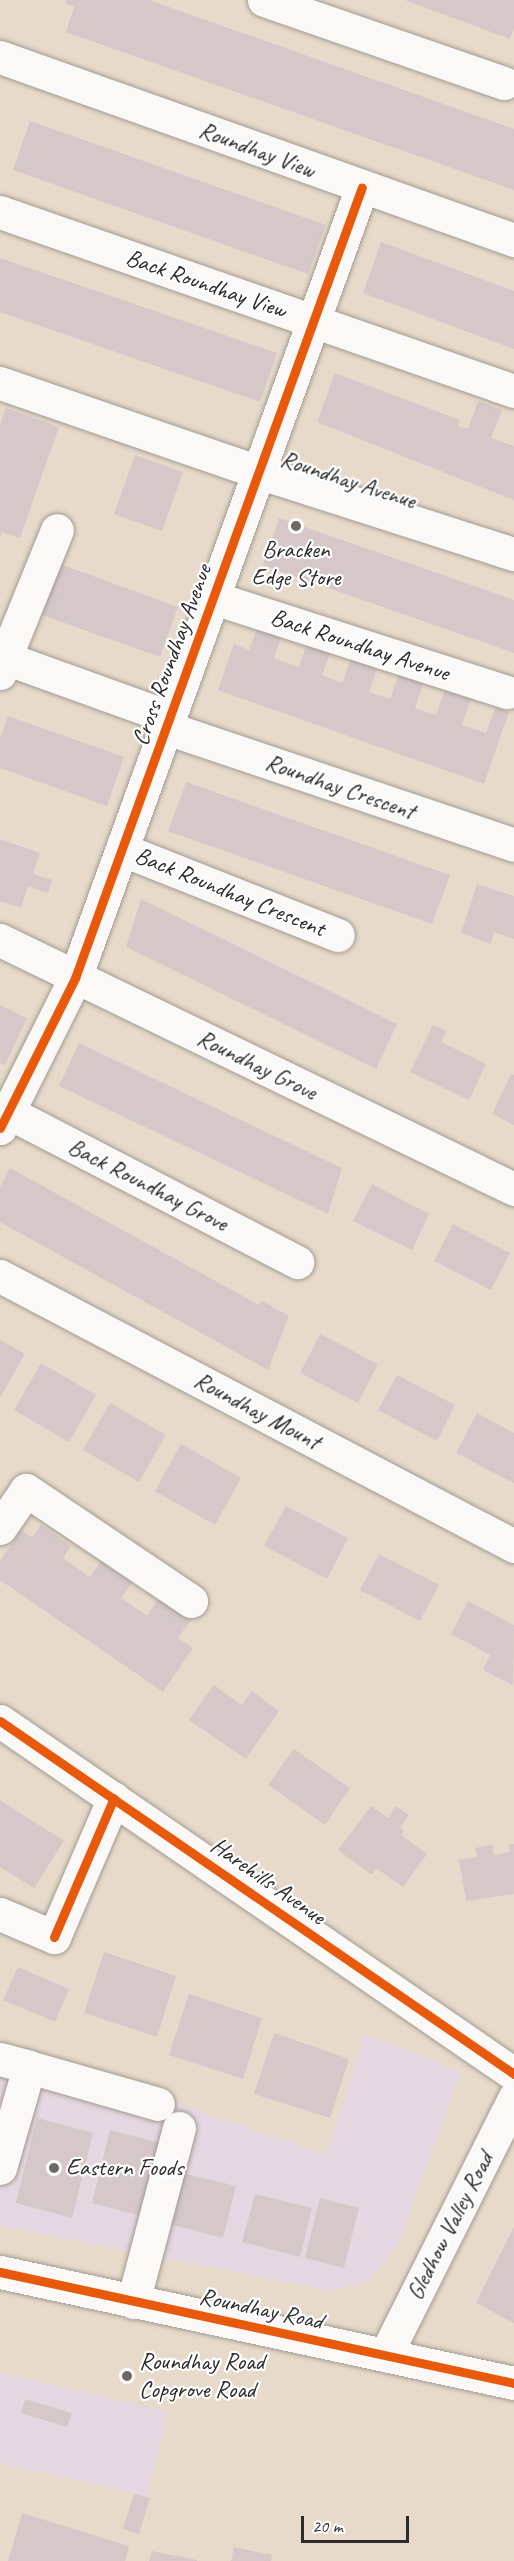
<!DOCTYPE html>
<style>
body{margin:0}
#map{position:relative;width:514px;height:2561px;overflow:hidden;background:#e7daca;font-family:Caveat,sans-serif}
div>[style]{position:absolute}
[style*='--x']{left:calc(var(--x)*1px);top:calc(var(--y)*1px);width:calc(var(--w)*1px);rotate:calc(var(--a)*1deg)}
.built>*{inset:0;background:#e4d7e1}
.building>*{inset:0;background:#d6c8c9}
.roads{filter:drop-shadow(0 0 2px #a39b92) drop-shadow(0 0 2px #a39b92)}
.minor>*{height:33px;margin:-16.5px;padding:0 16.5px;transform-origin:16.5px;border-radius:16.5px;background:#fbf9f7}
.cycleway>*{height:9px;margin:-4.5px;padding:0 4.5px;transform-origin:4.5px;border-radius:4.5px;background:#e8590c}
.dots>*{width:16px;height:16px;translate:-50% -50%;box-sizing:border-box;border:3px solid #fff;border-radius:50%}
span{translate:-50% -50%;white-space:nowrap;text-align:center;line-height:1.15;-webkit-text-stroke:4.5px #fff;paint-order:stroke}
.street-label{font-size:24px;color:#2b2b2b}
.poi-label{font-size:24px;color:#2b2b2b}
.left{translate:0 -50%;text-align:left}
.scale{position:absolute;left:301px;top:2516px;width:108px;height:27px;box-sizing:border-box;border:3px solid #2b2b2b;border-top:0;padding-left:8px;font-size:18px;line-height:21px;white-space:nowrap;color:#2b2b2b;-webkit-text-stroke:4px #fff;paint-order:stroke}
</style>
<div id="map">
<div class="built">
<i style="clip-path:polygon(365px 2034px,461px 2072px,398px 2244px,370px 2281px,332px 2291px,0 2226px,0 2044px,326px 2154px)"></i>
<i style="clip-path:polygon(0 2373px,168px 2411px,147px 2496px,0 2463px)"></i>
</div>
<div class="building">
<i style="clip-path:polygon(66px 0,149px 0,514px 129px,514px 190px,66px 32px,74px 7px,65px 3px)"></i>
<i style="clip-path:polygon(405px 0,514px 0,514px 28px,510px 39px)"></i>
<i style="clip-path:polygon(30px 121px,326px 225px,308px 274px,13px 170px)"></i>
<i style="clip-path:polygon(381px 242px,514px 291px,514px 349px,363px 293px)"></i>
<i style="clip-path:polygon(0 258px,277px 353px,260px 402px,0 312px)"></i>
<i style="clip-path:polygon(335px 373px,460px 420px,458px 426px,468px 429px,478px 401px,502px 410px,491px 438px,514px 446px,514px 500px,317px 422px)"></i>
<i style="clip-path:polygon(6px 408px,59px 427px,20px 538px,2px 532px,0 537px,0 425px)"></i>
<i style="clip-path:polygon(135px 455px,183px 472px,162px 531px,114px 514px)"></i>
<i style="clip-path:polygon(279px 518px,514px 600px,514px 653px,263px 565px)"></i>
<i style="clip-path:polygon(60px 564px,178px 607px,160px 657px,42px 615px)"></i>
<i style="clip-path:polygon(259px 623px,283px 632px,274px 658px,299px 667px,308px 640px,332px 648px,322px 675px,342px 683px,352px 656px,378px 665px,369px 692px,390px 699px,399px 673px,424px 681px,415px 708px,436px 715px,445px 689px,471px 698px,462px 725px,486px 733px,496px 707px,509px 712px,484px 784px,218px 690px,234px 644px,249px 650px)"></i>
<i style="clip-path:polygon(8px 716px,124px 757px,107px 806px,0 768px,0 738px)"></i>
<i style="clip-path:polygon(186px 782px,450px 875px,432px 924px,168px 831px)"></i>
<i style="clip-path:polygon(0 839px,40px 853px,33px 874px,52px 880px,48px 893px,28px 886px,21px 908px,0 901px)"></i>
<i style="clip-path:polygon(477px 884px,514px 896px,514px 939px,494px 932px,491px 944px,461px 933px)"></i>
<i style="clip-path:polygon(141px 899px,397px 1024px,376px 1069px,126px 947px)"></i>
<i style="clip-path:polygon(0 1005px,27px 1018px,5px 1065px,0 1063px)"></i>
<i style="clip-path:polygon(433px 1025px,446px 1031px,441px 1042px,486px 1064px,469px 1100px,410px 1072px)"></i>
<i style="clip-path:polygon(79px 1043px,342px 1168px,328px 1214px,59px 1086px)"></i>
<i style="clip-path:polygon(511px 1074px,514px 1075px,514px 1125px,492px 1114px)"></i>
<i style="clip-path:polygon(10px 1168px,259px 1305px,262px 1301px,289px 1316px,268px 1370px,0 1222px,0 1187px)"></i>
<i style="clip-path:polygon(372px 1184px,429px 1214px,412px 1250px,353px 1221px)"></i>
<i style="clip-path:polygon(453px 1224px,510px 1253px,491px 1290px,434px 1261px)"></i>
<i style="clip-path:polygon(320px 1334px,378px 1364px,358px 1403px,300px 1373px)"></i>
<i style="clip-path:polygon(0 1340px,25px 1354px,0 1398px)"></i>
<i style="clip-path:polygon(41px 1363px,96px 1395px,69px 1442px,14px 1410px)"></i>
<i style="clip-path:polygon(397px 1375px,455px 1405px,437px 1441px,378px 1410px)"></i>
<i style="clip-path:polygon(110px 1403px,166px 1435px,139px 1482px,83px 1450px)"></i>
<i style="clip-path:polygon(477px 1413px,514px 1433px,514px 1483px,456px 1453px)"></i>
<i style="clip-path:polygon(181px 1444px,241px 1478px,215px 1525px,155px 1491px)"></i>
<i style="clip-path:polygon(286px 1506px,348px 1538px,327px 1579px,264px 1546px)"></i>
<i style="clip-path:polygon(41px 1525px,71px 1546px,63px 1558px,90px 1577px,101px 1561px,132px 1583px,121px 1598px,147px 1616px,159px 1598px,191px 1620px,178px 1638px,193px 1648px,163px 1692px,0 1580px,0 1561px,21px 1530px,32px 1537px)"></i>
<i style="clip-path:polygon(379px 1554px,439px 1585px,420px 1621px,360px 1590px)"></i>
<i style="clip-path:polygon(468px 1601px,514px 1625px,513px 1685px,483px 1670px,490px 1655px,451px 1634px)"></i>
<i style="clip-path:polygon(214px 1685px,242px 1705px,252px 1691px,279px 1711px,246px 1759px,189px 1720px)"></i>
<i style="clip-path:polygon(294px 1749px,350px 1788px,325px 1825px,268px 1785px)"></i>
<i style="clip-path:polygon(0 1800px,64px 1841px,34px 1888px,0 1867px)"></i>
<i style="clip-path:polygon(371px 1806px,388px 1818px,396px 1806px,409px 1815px,400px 1828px,404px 1831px,401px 1835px,427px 1854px,403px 1887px,376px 1868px,372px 1875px,338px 1850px)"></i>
<i style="clip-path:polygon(509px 1844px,514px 1844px,514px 1894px,466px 1901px,459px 1860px,477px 1857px,475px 1848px,493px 1845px,494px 1855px,510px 1852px)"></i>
<i style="clip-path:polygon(104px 1952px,176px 1976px,157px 2037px,84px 2013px)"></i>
<i style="clip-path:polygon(18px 1967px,69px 1989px,55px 2022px,3px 2000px)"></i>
<i style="clip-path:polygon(189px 1994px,262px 2018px,243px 2079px,169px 2055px)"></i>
<i style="clip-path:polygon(274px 2033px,349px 2059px,330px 2118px,254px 2094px)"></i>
<i style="clip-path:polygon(37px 2118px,93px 2133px,72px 2218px,16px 2203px)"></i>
<i style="clip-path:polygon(110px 2130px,164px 2144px,145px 2217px,92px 2203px)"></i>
<i style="clip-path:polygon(178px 2172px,236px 2186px,223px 2238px,166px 2223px)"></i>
<i style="clip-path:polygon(255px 2194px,312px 2208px,300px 2257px,242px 2242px)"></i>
<i style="clip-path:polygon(320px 2198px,359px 2208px,344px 2268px,305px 2258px)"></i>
<i style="clip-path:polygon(514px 2227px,514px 2323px,476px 2303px)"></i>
<i style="clip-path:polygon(25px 2399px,72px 2413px,67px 2427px,21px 2413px)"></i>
<i style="clip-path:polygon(134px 2494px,150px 2498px,139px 2534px,123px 2529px)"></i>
<i style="clip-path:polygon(22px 2513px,129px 2546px,125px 2561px,8px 2561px)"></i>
<i style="clip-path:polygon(234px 2547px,272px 2555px,271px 2561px,231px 2561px)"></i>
<i style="clip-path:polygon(152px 2551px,197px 2560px,197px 2561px,149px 2561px)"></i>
</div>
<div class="roads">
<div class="minor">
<i style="--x:264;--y:0;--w:254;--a:19.1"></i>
<i style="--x:0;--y:57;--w:546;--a:19.6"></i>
<i style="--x:0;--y:212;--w:544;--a:19.2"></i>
<i style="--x:0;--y:383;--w:273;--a:19"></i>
<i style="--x:258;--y:472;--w:269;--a:17.8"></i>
<i style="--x:214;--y:598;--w:308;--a:17.8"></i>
<i style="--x:5;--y:658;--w:138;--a:-67.9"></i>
<i style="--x:0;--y:673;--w:16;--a:-72"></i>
<i style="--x:5;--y:658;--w:174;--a:19.8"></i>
<i style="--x:167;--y:728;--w:366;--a:18.6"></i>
<i style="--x:123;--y:850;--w:231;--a:21.6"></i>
<i style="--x:0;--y:940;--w:571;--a:25.85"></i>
<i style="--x:0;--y:1108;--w:335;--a:27.4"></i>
<i style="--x:0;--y:1128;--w:168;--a:-63.4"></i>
<i style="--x:75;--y:978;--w:841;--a:-70.06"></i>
<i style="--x:0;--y:1276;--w:581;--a:27.71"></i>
<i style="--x:0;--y:1528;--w:46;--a:-55.6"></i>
<i style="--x:26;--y:1490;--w:199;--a:33.9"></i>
<i style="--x:0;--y:1721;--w:624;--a:34.48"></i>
<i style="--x:0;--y:1914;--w:59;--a:23.1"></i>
<i style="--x:54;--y:1937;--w:151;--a:-66.7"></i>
<i style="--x:0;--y:2059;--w:30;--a:15"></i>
<i style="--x:29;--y:2067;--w:105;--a:106"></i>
<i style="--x:29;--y:2067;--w:134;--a:16"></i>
<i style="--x:0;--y:2272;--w:526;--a:12.19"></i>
<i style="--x:133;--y:2302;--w:180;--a:-75.2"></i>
<i style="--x:386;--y:2354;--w:286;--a:-63.4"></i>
</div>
</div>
<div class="cycleway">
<i style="--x:0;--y:1128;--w:168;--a:-63.4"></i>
<i style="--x:75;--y:978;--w:841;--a:-70.06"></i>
<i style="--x:0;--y:1721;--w:624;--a:34.48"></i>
<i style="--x:54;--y:1937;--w:151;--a:-66.7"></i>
<i style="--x:0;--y:2272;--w:526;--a:12.19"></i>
</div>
<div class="dots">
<i style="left:296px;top:526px;background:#6d6863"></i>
<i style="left:54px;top:2168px;background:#6d6863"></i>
<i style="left:127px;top:2376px;background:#6d6863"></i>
</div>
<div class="street-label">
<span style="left:257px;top:150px;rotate:20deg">Roundhay View</span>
<span style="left:206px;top:284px;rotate:19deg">Back Roundhay View</span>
<span style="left:348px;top:480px;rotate:18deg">Roundhay Avenue</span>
<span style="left:360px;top:645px;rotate:18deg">Back Roundhay Avenue</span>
<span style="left:172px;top:655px;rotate:-70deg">Cross Roundhay Avenue</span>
<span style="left:340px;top:787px;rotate:19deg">Roundhay Crescent</span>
<span style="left:230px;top:892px;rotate:22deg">Back Roundhay Crescent</span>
<span style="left:257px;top:1065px;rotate:26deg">Roundhay Grove</span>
<span style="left:148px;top:1185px;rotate:27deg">Back Roundhay Grove</span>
<span style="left:257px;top:1411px;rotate:28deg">Roundhay Mount</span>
<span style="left:268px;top:1881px;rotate:35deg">Harehills Avenue</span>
<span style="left:450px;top:2226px;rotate:-63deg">Gledhow Valley Road</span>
<span style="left:261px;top:2309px;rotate:12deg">Roundhay Road</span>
</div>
<div class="poi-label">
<span style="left:296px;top:564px">Bracken<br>Edge Store</span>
<span class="left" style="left:66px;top:2168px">Eastern Foods</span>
<span class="left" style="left:139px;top:2376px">Roundhay Road<br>Copgrove Road</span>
</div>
<div class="scale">20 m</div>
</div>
